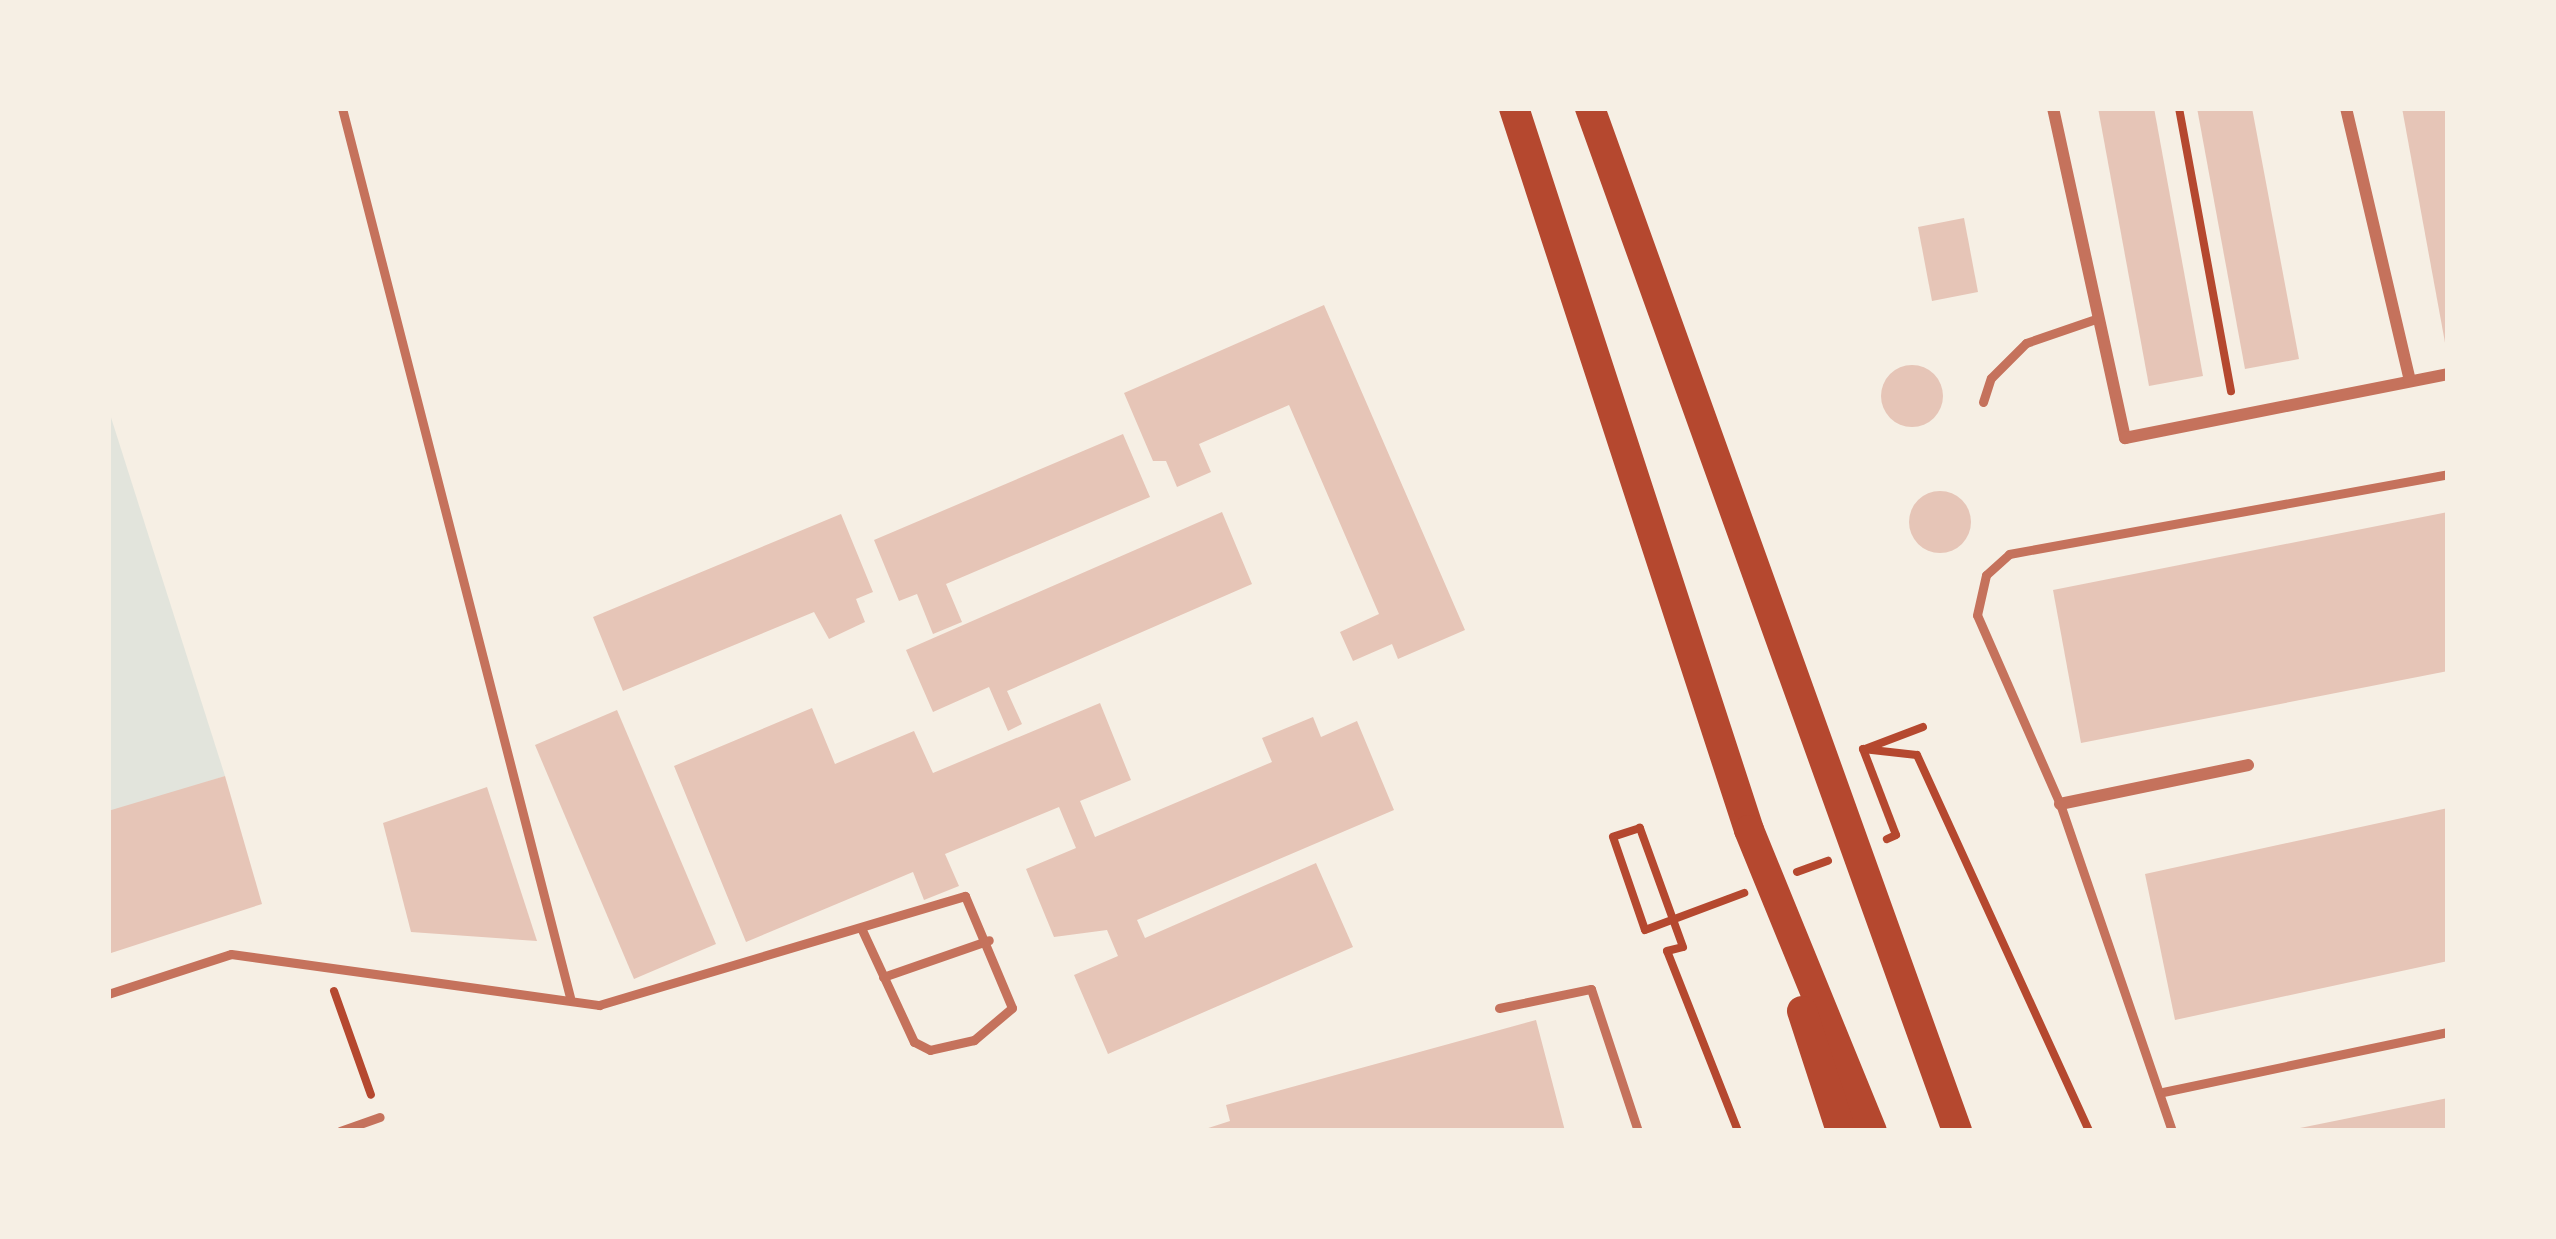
<!DOCTYPE html>
<style>
body{margin:0}
#map{position:relative;width:2556px;height:1239px;overflow:hidden;background:#f6efe4;font-family:"PT Sans Narrow",sans-serif}
div>[style]{position:absolute}
[style*='--x']{left:calc(var(--x)*1px);top:calc(var(--y)*1px);width:calc(var(--w)*1px);rotate:calc(var(--a)*1deg)}
.green>*{inset:0;background:#e2e4dc}
.building>*{inset:0;background:#e6c5b7}
.round{border-radius:50%}
.path>*{height:8px;margin:-4px;padding:0 4px;transform-origin:4px;border-radius:4px;background:#b5482f}
.service>*{height:9px;margin:-4.5px;padding:0 4.5px;transform-origin:4.5px;border-radius:4.5px;background:#c5725c}
.minor>*{height:12px;margin:-6px;padding:0 6px;transform-origin:6px;border-radius:6px;background:#c5725c}
.motorway>*{height:30px;margin:-15px;padding:0 15px;transform-origin:15px;border-radius:15px;background:#b5482f}
span{translate:-50% -50%;white-space:nowrap;text-align:center;line-height:1.15;-webkit-text-stroke:9px #f6efe4;paint-order:stroke}
.frame{position:absolute;inset:0;border:111px solid #f6efe4;pointer-events:none}
</style>
<div id="map">
<div class="green">
<i style="clip-path:polygon(108px 408px,225px 776px,108px 815px)"></i>
</div>
<div class="building">
<i style="clip-path:polygon(2098px 108px,2154px 108px,2203px 376px,2149px 386px)"></i>
<i style="clip-path:polygon(2197px 108px,2252px 108px,2299px 359px,2245px 369px)"></i>
<i style="clip-path:polygon(2402px 108px,2448px 108px,2448px 348px,2446px 348px)"></i>
<i style="clip-path:polygon(1964px 218px,1978px 292px,1932px 301px,1918px 227px)"></i>
<i style="clip-path:polygon(1324px 305px,1465px 630px,1398px 659px,1392px 644px,1353px 661px,1340px 632px,1379px 614px,1289px 405px,1199px 444px,1211px 472px,1177px 487px,1166px 461px,1153px 461px,1124px 393px)"></i>
<i class="round" style="left:1881px;top:365px;width:62px;height:62px"></i>
<i style="clip-path:polygon(1123px 434px,1150px 497px,946px 584px,962px 622px,933px 634px,917px 594px,899px 601px,874px 540px)"></i>
<i class="round" style="left:1909px;top:491px;width:62px;height:62px"></i>
<i style="clip-path:polygon(1222px 512px,1252px 584px,1007px 691px,1022px 724px,1008px 731px,989px 687px,933px 712px,906px 650px)"></i>
<i style="clip-path:polygon(2448px 512px,2448px 671px,2081px 743px,2053px 590px)"></i>
<i style="clip-path:polygon(841px 514px,873px 592px,856px 599px,865px 622px,829px 639px,814px 612px,623px 691px,593px 617px)"></i>
<i style="clip-path:polygon(1100px 703px,1131px 780px,1080px 801px,1095px 837px,1272px 762px,1262px 738px,1313px 717px,1321px 737px,1357px 721px,1394px 810px,1137px 920px,1145px 938px,1316px 863px,1353px 947px,1108px 1054px,1074px 975px,1118px 956px,1107px 930px,1054px 937px,1026px 869px,1076px 848px,1059px 807px,945px 854px,959px 886px,924px 900px,913px 872px,746px 942px,674px 766px,812px 708px,835px 764px,914px 731px,933px 773px)"></i>
<i style="clip-path:polygon(617px 710px,716px 944px,634px 979px,535px 745px)"></i>
<i style="clip-path:polygon(225px 776px,262px 904px,108px 954px,108px 811px)"></i>
<i style="clip-path:polygon(487px 787px,537px 941px,411px 932px,383px 823px)"></i>
<i style="clip-path:polygon(2448px 808px,2448px 961px,2175px 1020px,2145px 874px)"></i>
<i style="clip-path:polygon(1536px 1020px,1565px 1131px,1199px 1131px,1230px 1121px,1226px 1105px)"></i>
<i style="clip-path:polygon(2448px 1098px,2448px 1131px,2295px 1131px,2295px 1129px)"></i>
</div>
<div class="path">
<i style="--x:2179;--y:108;--w:288;--a:79.6"></i>
<i style="--x:1863;--y:749;--w:92;--a:69"></i>
<i style="--x:1896;--y:835;--w:10;--a:156"></i>
<i style="--x:1863;--y:749;--w:54;--a:6.3"></i>
<i style="--x:1917;--y:755;--w:413;--a:65.4"></i>
<i style="--x:1865;--y:749;--w:62;--a:-20.8"></i>
<i style="--x:1797;--y:872;--w:33;--a:-20"></i>
<i style="--x:334;--y:991;--w:110;--a:70.4"></i>
<i style="--x:1738;--y:1131;--w:193;--a:-111.5"></i>
<i style="--x:1667;--y:951;--w:16;--a:-14"></i>
<i style="--x:1683;--y:947;--w:127;--a:-109.9"></i>
<i style="--x:1640;--y:828;--w:28;--a:162"></i>
<i style="--x:1613;--y:837;--w:98;--a:71"></i>
<i style="--x:1645;--y:930;--w:106;--a:-20.5"></i>
</div>
<div class="service">
<i style="--x:342;--y:108;--w:918;--a:75.62"></i>
<i style="--x:1983;--y:402;--w:25;--a:-72"></i>
<i style="--x:1991;--y:378;--w:49;--a:-45"></i>
<i style="--x:2026;--y:343;--w:76;--a:-19.1"></i>
<i style="--x:883;--y:977;--w:112;--a:-19.2"></i>
<i style="--x:108;--y:994;--w:129;--a:-18"></i>
<i style="--x:231;--y:954;--w:372;--a:7.9"></i>
<i style="--x:599;--y:1005;--w:382;--a:-16.6"></i>
<i style="--x:965;--y:896;--w:121;--a:67.2"></i>
<i style="--x:1012;--y:1008;--w:50;--a:139.9"></i>
<i style="--x:974;--y:1040;--w:45;--a:167.2"></i>
<i style="--x:930;--y:1050;--w:18;--a:-153"></i>
<i style="--x:914;--y:1042;--w:123;--a:-114.9"></i>
<i style="--x:1499;--y:1008;--w:94;--a:-11.7"></i>
<i style="--x:1591;--y:989;--w:150;--a:71.7"></i>
<i style="--x:2163;--y:1092;--w:291;--a:-11.9"></i>
<i style="--x:340;--y:1131;--w:42;--a:-19.3"></i>
<i style="--x:2172;--y:1131;--w:346;--a:-108.9"></i>
<i style="--x:2060;--y:804;--w:206;--a:-113.7"></i>
<i style="--x:1977;--y:615;--w:41;--a:-77.3"></i>
<i style="--x:1986;--y:575;--w:31;--a:-42"></i>
<i style="--x:2009;--y:554;--w:446;--a:-10.3"></i>
</div>
<div class="minor">
<i style="--x:2053;--y:108;--w:338;--a:77.7"></i>
<i style="--x:2125;--y:438;--w:329;--a:-11.2"></i>
<i style="--x:2346;--y:108;--w:280;--a:76.8"></i>
<i style="--x:2060;--y:804;--w:192;--a:-11.7"></i>
</div>
<div class="motorway">
<i style="--x:1514;--y:108;--w:759;--a:71.97"></i>
<i style="--x:1749;--y:830;--w:325;--a:67.8"></i>
<i style="--x:1590;--y:108;--w:1087;--a:70.26"></i>
<i style="--x:1802;--y:1011;--w:126;--a:72"></i>
</div>
<div class="frame"></div>
</div>
